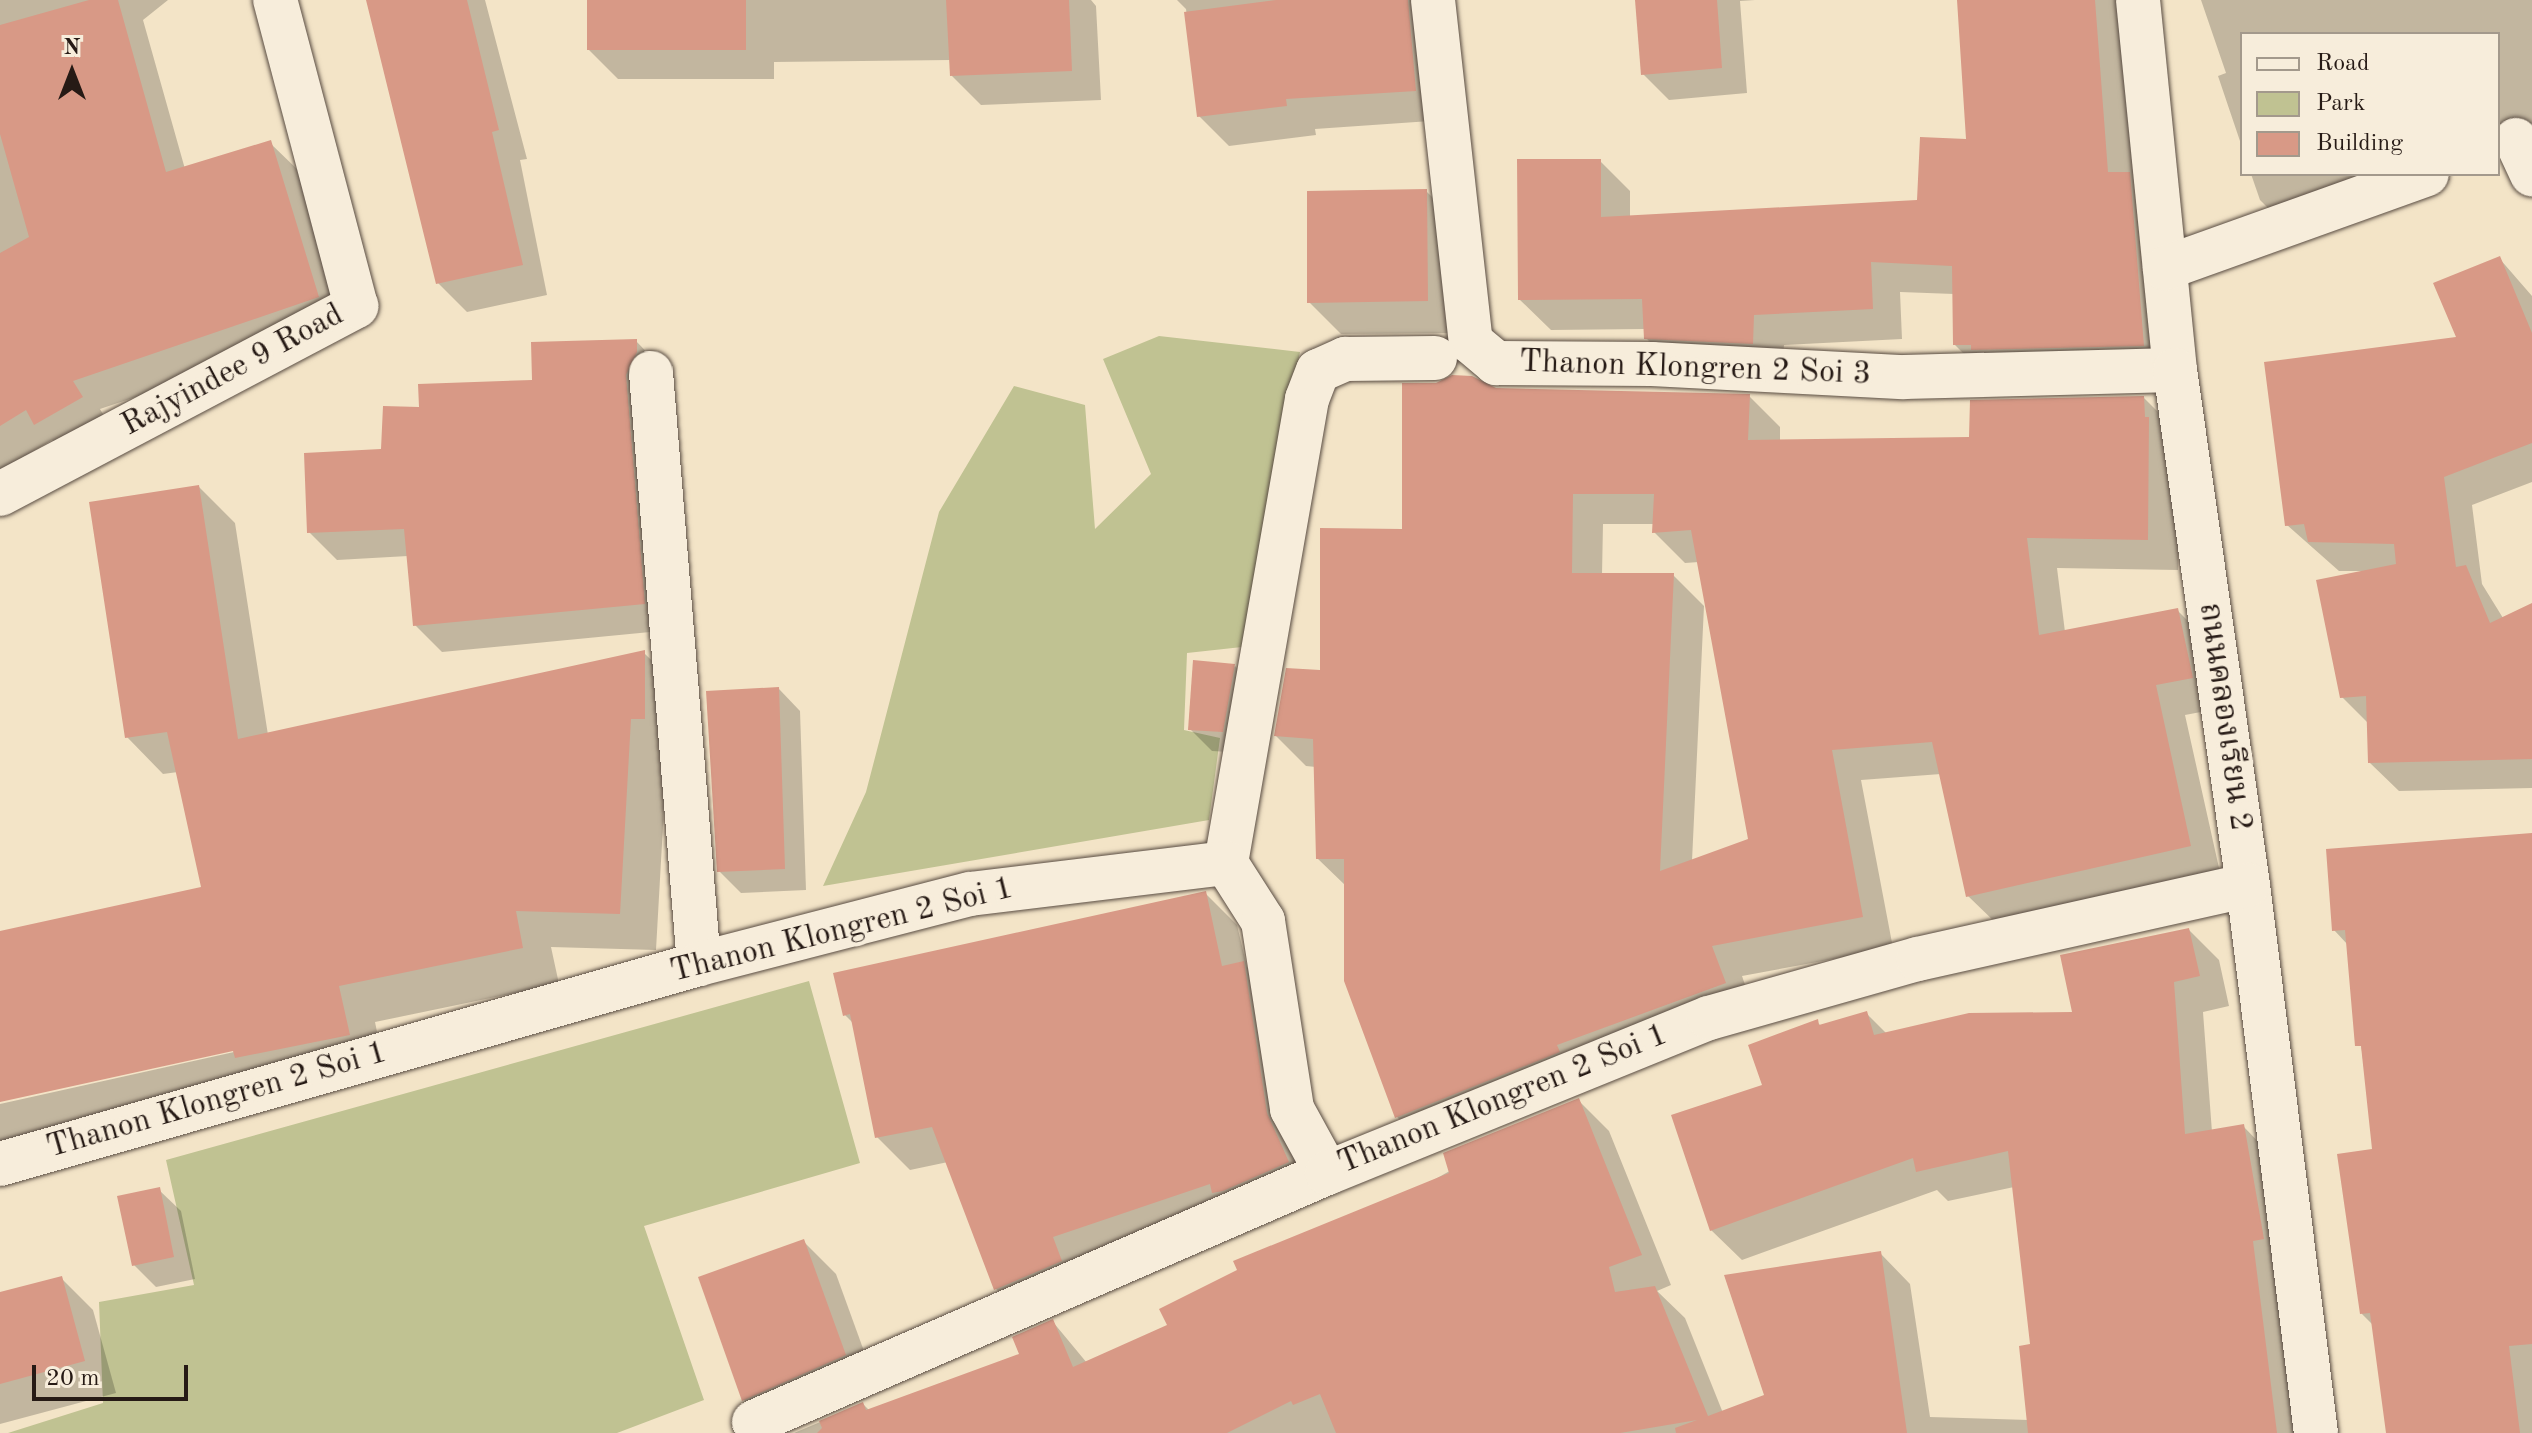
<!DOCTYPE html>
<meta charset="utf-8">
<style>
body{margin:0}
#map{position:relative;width:2532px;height:1433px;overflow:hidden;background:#f3e4c7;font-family:"Old Standard TT","Noto Serif Thai",serif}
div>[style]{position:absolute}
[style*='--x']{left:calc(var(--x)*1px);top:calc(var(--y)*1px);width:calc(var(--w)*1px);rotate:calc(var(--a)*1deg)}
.green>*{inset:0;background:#c0c292}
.shadow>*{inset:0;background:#0003}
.building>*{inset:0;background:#d89986}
.roads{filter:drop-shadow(0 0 2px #594c42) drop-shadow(0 0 2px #594c42)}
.minor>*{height:44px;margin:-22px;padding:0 22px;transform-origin:22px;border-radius:22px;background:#f7eddb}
span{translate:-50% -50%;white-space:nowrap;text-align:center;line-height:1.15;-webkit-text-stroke:8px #f7eddb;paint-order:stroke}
.street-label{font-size:32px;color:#261a15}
.legend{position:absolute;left:2240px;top:32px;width:260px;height:144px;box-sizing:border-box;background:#f7eddb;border:2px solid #a3998c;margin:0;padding:10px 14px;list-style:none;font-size:24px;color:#261a15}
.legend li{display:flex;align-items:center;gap:16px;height:40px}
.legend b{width:40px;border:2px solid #a3998c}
.north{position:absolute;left:32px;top:32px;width:80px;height:80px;-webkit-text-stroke:6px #f7eddb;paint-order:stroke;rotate:0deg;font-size:22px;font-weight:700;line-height:32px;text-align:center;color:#261a15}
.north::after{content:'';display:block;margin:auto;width:28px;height:36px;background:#261a15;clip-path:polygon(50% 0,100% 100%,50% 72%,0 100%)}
.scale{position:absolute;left:32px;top:1365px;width:156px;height:36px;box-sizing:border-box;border:4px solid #261a15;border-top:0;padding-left:10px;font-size:24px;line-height:28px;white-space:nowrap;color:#261a15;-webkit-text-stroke:6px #f7eddb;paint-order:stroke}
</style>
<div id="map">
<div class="green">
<i style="clip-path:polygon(1159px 336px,1300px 352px,1242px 647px,1187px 653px,1184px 730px,1220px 738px,1209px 820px,823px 886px,866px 792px,939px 512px,1014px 386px,1085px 405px,1095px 529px,1151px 474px,1103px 359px)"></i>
<i style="clip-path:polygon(809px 981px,860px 1163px,644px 1226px,704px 1400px,617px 1433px,8px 1433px,103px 1403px,99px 1302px,194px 1285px,166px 1160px)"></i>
</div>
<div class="shadow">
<i style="clip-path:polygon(0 0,168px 0,143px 20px,185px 169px,270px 143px,299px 171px,347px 326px,100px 409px,110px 426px,64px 452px,52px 440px,0 471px)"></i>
<i style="clip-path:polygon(367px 0,485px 0,527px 159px,520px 160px,547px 295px,467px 312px,438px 283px)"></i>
<i style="clip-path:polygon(589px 0,1091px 0,1096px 6px,1101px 100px,981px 105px,952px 76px,951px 60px,774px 62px,774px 79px,618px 79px,589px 50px)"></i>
<i style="clip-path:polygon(1177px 0,1437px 0,1445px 120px,1315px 129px,1316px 135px,1229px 146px,1199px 116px,1186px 9px)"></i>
<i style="clip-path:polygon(1637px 0,1755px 0,1740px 1px,1747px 93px,1669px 100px,1643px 74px)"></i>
<i style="clip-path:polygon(1959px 0,2119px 0,2173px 375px,1985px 375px,1955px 345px,1954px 294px,1900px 292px,1902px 339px,1784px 345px,1782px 373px,1676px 368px,1646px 338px,1645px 329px,1551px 330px,1520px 300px,1600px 161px,1630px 191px,1630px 217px,1918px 202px,1968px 141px)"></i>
<i style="clip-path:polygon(2201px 0,2532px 0,2532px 124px,2498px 138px,2498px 34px,2242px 34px,2242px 147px,2218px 76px,2226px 73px)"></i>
<i style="clip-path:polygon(2251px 174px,2448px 174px,2450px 180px,2293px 233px,2260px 200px)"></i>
<i style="clip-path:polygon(1426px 191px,1458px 223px,1459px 333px,1341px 334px,1309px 302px)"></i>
<i style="clip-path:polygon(2499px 258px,2532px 296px,2532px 482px,2472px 505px,2482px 584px,2503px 618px,2532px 605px,2532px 788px,2399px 791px,2370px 763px,2369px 724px,2342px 697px,2362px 571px,2339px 571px,2287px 525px,2459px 339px)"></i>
<i style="clip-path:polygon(636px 341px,663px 369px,671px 630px,442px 652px,415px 625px,408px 556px,337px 560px,309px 532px,421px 409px,534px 382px)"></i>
<i style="clip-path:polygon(evenodd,1495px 390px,1749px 396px,1780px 427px,1780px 441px,1971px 439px,2144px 398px,2175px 429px,2180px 450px,2178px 570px,2057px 568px,2065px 632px,2177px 610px,2208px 641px,2222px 708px,2185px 715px,2221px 877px,1999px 926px,1968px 896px,1941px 774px,1861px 780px,1893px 948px,1742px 976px,1755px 1014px,1428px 1148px,1397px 1117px,1346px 981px,1346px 886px,1318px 859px,1316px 767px,1306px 766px,1276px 736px,1322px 672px,1404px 531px,1495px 390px,1603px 524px,1654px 524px,1654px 532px,1685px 563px,1699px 562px,1751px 840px,1692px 861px,1704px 606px,1673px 575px,1602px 575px,1603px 524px)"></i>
<i style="clip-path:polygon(199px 487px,235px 523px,268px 735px,644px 653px,681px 689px,667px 755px,656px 950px,551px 947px,559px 984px,375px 1022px,385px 1071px,0 1146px,0 1104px,243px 1050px,242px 1047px,0 1100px,0 934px,203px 889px,178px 772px,163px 774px,127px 737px)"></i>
<i style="clip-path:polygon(1235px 666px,1256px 688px,1245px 753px,1212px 751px,1190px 729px)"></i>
<i style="clip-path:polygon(779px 689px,800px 711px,806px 890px,741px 893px,719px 871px)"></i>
<i style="clip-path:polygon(2532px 835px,2532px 1433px,2389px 1433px,2373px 1325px,2362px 1314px,2375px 1151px,2348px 945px,2334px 930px)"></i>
<i style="clip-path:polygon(1205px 893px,1237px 925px,1247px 967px,1276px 996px,1320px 1195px,1029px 1322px,996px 1289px,948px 1162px,910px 1170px,877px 1137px,854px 1024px,845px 1015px)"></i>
<i style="clip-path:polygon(2189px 930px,2219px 960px,2229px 1006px,2203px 1012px,2212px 1132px,2243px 1126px,2273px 1157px,2303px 1433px,794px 1433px,863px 1404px,870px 1411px,1021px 1355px,1053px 1322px,1087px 1363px,1170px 1326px,1578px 1100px,1609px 1131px,1671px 1285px,1657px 1291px,1685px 1318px,1723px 1413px,1766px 1397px,1880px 1253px,1910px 1284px,1930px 1417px,2029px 1420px,2032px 1346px,2014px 1187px,1948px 1201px,1937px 1190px,1742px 1260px,1711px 1230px,1764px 1086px,1817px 1022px,1821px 1026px,1866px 1013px,1887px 1034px,2074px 1014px)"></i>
<i style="clip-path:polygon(159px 1190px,181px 1211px,195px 1279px,156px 1287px,134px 1265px)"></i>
<i style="clip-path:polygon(804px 1242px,836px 1274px,877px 1387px,775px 1432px,744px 1400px)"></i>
<i style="clip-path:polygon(61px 1278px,93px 1310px,116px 1393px,0 1424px,0 1294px)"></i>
</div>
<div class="building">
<i style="clip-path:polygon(89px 0,118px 0,166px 172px,271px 140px,319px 297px,73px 381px,83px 397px,34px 425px,26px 410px,0 426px,0 253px,29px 237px,0 134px,0 25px)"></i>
<i style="clip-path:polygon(366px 0,467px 0,499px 130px,492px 132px,523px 265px,436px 284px)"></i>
<i style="clip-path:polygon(587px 0,746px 0,746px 50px,587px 50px)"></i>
<i style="clip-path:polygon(946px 0,1069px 0,1072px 71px,950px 76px)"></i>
<i style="clip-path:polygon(1276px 0,1408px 0,1416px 91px,1286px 99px,1287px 106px,1197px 117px,1184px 12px)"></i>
<i style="clip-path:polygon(1635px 0,1717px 0,1722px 68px,1641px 75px)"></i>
<i style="clip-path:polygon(1957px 0,2095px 0,2108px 172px,2130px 172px,2144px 346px,1971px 350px,1971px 345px,1953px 345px,1952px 266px,1871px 262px,1873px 309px,1754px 315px,1753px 344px,1644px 339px,1642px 299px,1518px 300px,1517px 159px,1601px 159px,1601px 217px,1917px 200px,1920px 137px,1966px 139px)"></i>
<i style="clip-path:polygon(1427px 189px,1428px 301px,1307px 303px,1307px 191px)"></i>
<i style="clip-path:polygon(2500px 256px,2532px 333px,2532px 443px,2444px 477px,2456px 567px,2466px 565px,2490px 623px,2532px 603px,2532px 759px,2368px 763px,2366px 696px,2340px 698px,2316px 580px,2396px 564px,2394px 544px,2308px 542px,2304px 524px,2285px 526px,2264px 362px,2456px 337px,2433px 283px)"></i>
<i style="clip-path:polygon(637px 339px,637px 352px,626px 375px,645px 604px,413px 626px,404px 529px,307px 533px,304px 453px,381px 449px,383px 406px,419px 407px,418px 384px,532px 380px,531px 342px)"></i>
<i style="clip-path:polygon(evenodd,1452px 375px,1472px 376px,1496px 388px,1750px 394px,1748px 440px,1969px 437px,1970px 400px,2144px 396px,2145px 417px,2149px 417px,2148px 540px,2027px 538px,2039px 635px,2178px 608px,2193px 678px,2156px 685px,2191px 846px,1966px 897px,1932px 742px,1832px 750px,1863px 917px,1712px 946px,1726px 983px,1557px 1045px,1560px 1052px,1395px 1118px,1344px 981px,1344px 859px,1316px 859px,1313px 739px,1274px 736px,1286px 668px,1320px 670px,1320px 528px,1402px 529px,1402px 383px,1436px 383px,1452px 375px,1573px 494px,1654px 494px,1652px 533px,1691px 530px,1748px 839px,1660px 871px,1674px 573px,1572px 573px,1573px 494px)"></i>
<i style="clip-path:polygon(199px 485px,238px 739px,645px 650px,645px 719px,631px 719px,620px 914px,516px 911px,523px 948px,339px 986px,350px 1035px,235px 1058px,233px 1051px,0 1102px,0 931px,201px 887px,167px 732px,125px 738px,89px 502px)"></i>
<i style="clip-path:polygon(1193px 660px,1235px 664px,1223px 732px,1188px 730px)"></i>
<i style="clip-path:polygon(779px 687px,785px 869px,717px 872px,706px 691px)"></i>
<i style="clip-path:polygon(2532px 833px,2532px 1344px,2509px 1346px,2520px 1433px,2386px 1433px,2370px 1313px,2360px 1314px,2337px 1154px,2372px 1149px,2361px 1046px,2355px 1046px,2345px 930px,2332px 931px,2326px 849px)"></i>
<i style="clip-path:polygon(1206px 891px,1222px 966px,1244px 961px,1267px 1113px,1289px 1162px,1223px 1191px,1212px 1193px,1210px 1184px,1053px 1237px,1062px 1261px,994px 1290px,932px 1127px,875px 1138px,850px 1014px,843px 1016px,833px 973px)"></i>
<i style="clip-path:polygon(2189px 928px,2200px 976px,2174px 982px,2185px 1134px,2244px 1124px,2264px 1239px,2253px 1241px,2277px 1433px,2028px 1433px,2019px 1346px,2030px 1344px,2008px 1151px,1916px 1172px,1913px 1158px,1710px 1231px,1671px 1115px,1762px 1085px,1748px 1045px,1818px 1019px,1819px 1025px,1867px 1011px,1874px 1035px,1969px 1013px,2072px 1012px,2060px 955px)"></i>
<i style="clip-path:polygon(1579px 1098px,1642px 1255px,1609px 1267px,1615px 1292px,1655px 1286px,1708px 1416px,1764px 1395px,1724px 1275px,1881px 1251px,1907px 1433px,1676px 1433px,1675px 1428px,1697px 1420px,1620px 1433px,1336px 1433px,1320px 1394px,1293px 1405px,1291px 1401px,1227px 1433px,817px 1433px,822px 1428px,819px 1421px,863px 1402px,866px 1410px,1019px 1354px,1012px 1337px,1053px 1319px,1073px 1367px,1167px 1325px,1159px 1309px,1237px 1270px,1233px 1261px,1449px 1173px,1443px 1153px)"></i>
<i style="clip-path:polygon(160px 1187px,174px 1257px,132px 1266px,117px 1196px)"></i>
<i style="clip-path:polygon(804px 1239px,846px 1355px,742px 1401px,698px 1277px)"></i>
<i style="clip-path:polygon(62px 1276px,85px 1361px,0 1384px,0 1292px)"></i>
</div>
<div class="roads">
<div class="minor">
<i style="--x:1433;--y:0;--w:344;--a:83.7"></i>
<i style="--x:1471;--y:342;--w:33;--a:40"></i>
<i style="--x:1496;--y:363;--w:156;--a:0.4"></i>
<i style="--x:1652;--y:364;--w:252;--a:3"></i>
<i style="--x:1904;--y:377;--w:271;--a:-1.5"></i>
<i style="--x:2138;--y:0;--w:372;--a:84.3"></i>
<i style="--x:2175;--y:370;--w:520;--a:81.93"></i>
<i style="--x:2248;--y:885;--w:552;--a:82.93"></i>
<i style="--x:2516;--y:140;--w:38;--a:65"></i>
<i style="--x:2165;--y:268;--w:278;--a:-19.7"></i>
<i style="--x:651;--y:373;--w:593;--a:85.36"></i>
<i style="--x:0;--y:494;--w:403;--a:-27.8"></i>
<i style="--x:356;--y:306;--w:317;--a:-104.8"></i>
<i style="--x:1226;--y:863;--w:471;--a:-80.1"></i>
<i style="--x:1307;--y:399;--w:30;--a:-69"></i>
<i style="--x:1318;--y:371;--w:30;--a:-24"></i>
<i style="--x:1345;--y:359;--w:90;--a:-0.6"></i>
<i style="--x:0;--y:1164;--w:727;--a:-15.97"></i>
<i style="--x:699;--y:964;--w:280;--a:-14.5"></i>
<i style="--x:970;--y:894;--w:258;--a:-6.9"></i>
<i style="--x:1226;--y:863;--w:69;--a:57.5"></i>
<i style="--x:1263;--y:921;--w:190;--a:81.2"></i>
<i style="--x:1292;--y:1109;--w:73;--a:61.3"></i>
<i style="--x:754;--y:1422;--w:625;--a:-23.49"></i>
<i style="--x:1327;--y:1173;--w:412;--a:-22.1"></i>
<i style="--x:1709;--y:1018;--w:217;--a:-15.8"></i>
<i style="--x:1918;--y:959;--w:338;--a:-12.6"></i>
</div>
</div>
<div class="street-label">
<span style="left:1695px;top:369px;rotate:2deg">Thanon Klongren 2 Soi 3</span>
<span style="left:233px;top:371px;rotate:-28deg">Rajyindee 9 Road</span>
<span style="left:2224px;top:717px;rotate:82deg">ถนนคลองเรียน 2</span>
<span style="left:842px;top:931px;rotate:-14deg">Thanon Klongren 2 Soi 1</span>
<span style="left:1503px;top:1100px;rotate:-22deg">Thanon Klongren 2 Soi 1</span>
<span style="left:217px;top:1101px;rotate:-16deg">Thanon Klongren 2 Soi 1</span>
</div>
<ul class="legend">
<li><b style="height:10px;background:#f7eddb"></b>Road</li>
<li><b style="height:22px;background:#c0c292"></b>Park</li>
<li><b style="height:22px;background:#d89986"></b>Building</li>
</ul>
<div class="north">N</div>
<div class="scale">20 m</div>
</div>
